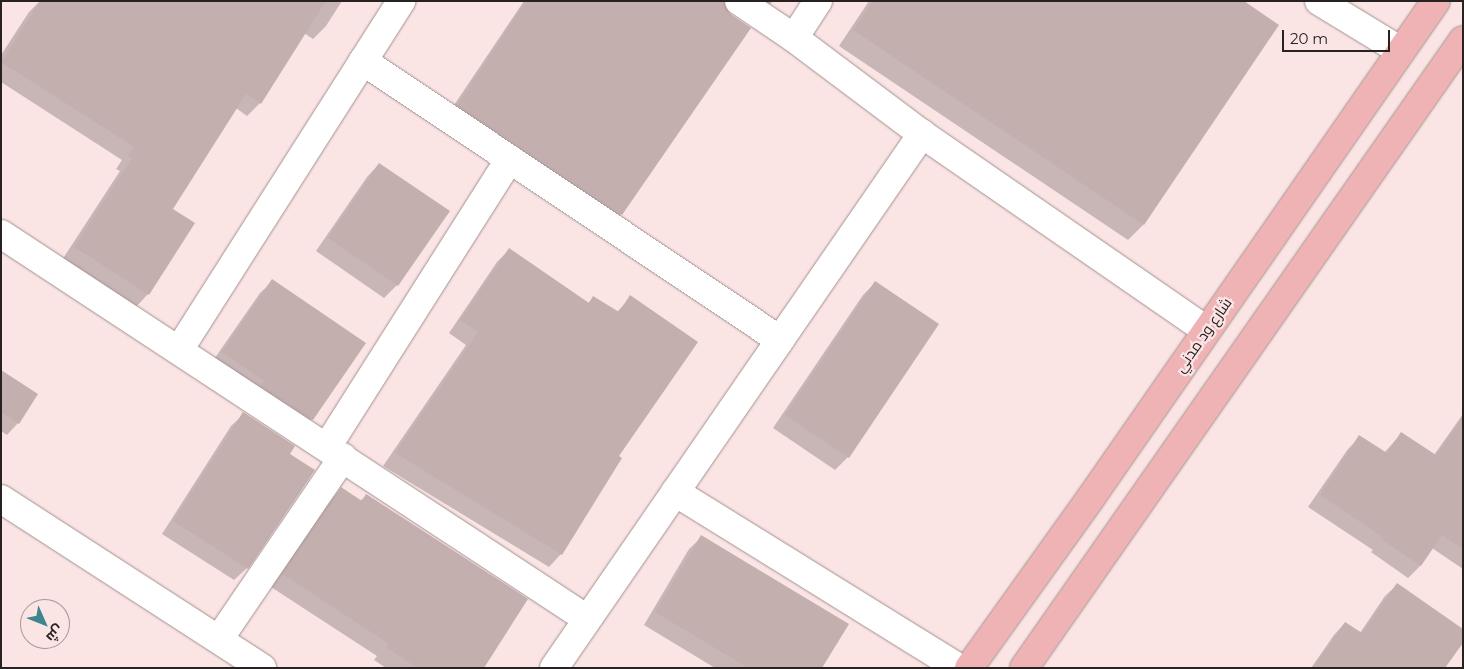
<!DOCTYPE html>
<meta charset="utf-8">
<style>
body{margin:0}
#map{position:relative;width:1464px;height:669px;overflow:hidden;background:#fae4e4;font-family:Montserrat,Cairo,sans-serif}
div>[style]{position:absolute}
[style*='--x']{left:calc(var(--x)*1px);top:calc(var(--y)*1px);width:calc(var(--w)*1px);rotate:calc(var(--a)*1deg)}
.shadow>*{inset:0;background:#0003}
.building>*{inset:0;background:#c4afaf}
.roads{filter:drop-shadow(0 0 1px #a49090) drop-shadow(0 0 1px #a49090)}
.street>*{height:28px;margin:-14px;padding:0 14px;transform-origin:14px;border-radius:14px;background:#fff}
.highway>*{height:28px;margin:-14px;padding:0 14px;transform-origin:14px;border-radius:14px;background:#f0b3b5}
span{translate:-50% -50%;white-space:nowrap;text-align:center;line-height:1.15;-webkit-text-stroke:4.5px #fae4e4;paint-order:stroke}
.street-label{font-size:15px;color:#282121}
.frame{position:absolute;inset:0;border:2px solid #282121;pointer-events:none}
.north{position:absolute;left:20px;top:599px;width:50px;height:50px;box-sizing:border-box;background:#fae4e4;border:1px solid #a69696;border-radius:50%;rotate:134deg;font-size:14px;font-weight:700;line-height:20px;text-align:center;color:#282121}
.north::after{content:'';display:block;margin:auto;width:18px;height:22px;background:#3e868d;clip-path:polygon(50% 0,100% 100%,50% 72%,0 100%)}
.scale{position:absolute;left:1282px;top:30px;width:108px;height:22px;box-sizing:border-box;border:2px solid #282121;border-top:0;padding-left:6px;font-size:15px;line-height:18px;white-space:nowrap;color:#282121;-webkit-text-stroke:4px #fae4e4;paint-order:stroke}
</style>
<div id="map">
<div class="shadow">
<i style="clip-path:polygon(40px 1px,342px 1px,326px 26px,313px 39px,304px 33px,260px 103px,247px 116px,236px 108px,171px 209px,148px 294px,136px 307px,62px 260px,120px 171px,116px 169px,122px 160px,1px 82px,1px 55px,29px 12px)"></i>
<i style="clip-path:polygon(524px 1px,722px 1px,724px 9px,749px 28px,621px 214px,608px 226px,446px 117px)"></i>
<i style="clip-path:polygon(735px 1px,773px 1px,759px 16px)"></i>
<i style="clip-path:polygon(869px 1px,1241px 1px,1277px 26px,1143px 225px,1128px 240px,839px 46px)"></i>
<i style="clip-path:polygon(379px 164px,448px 211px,397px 285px,384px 298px,316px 251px,367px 177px)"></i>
<i style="clip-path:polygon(509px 250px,588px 303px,593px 298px,617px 312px,631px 297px,617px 457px,561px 554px,549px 567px,383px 466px,466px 345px,449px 333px,497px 262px)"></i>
<i style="clip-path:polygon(273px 281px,364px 343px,312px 419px,299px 432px,210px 365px,260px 293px)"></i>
<i style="clip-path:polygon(875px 283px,848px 457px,835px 470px,773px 428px,863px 295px)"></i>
<i style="clip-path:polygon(1px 371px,18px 423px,7px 435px,1px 431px)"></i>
<i style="clip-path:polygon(244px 414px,288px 454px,247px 568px,234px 580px,162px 534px,231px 426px)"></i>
<i style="clip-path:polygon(1463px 414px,1463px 569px,1432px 548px,1420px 566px,1408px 578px,1371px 552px,1373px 550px,1308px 507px,1348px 449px,1360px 437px,1384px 453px,1401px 434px,1434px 455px)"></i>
<i style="clip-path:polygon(341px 489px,360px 501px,367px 495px,483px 668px,386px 668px,374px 660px,377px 656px,271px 587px,329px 502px)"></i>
<i style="clip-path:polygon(702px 537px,821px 668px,715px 668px,644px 625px,689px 549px)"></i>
<i style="clip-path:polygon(1397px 585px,1444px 668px,1311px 668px,1334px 635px,1345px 623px,1360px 633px,1385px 596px)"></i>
</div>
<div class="building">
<i style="clip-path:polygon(40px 1px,326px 1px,261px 104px,246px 94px,173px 209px,195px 223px,149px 295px,74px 247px,132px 158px,128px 156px,134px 147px,1px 62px)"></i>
<i style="clip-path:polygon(526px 1px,724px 1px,730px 14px,751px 28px,622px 215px,457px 105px)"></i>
<i style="clip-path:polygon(873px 1px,1244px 1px,1279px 25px,1144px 225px,853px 30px)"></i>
<i style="clip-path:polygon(379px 163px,450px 211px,398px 286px,328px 238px)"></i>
<i style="clip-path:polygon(509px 248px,589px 303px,593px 296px,619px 312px,630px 295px,698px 342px,619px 456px,622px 458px,562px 555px,395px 453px,478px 332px,460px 320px)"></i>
<i style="clip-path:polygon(272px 279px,366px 343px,313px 420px,260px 386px,264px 381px,222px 352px)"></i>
<i style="clip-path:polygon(875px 281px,939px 324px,849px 458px,785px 415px)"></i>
<i style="clip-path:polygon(1px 370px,38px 394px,19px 424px,1px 412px)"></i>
<i style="clip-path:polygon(243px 412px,295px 446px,290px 454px,315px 470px,248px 569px,173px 521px)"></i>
<i style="clip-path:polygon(1463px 417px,1463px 549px,1442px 535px,1421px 566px,1382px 540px,1384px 538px,1320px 495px,1359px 435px,1387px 453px,1401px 432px,1436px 455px)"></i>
<i style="clip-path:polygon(341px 487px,362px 501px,366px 494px,528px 599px,484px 668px,417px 668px,386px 647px,388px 643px,282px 574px)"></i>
<i style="clip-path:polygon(701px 535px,849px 624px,822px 668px,748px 668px,655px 612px)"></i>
<i style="clip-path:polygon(1397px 583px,1463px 629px,1463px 643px,1445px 668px,1313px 668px,1345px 622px,1362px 633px)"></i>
</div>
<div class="roads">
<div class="street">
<i style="--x:739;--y:1;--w:66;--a:33.9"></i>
<i style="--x:794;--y:38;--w:160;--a:36.9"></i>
<i style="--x:922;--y:134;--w:345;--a:34.6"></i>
<i style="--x:1319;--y:1;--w:96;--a:31.4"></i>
<i style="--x:794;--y:38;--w:44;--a:-57"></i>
<i style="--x:363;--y:61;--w:502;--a:33.79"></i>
<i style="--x:1;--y:234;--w:701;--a:33.3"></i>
<i style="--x:179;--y:350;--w:414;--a:-57.5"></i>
<i style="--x:327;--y:447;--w:341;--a:-57.6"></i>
<i style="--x:675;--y:492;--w:334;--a:31.8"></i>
<i style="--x:1;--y:499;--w:311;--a:32.9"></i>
<i style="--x:219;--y:639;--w:220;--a:-55.7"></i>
<i style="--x:554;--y:668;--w:649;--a:-55.43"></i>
</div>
<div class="highway">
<i style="--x:969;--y:668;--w:208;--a:-54.4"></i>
<i style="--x:1090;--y:499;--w:606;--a:-55.21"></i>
<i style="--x:1024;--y:668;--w:766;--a:-55.04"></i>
</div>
</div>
<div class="street-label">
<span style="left:1203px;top:335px;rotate:-55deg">شارع ود مدني</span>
</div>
<div class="frame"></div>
<div class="north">ش</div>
<div class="scale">20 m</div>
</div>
